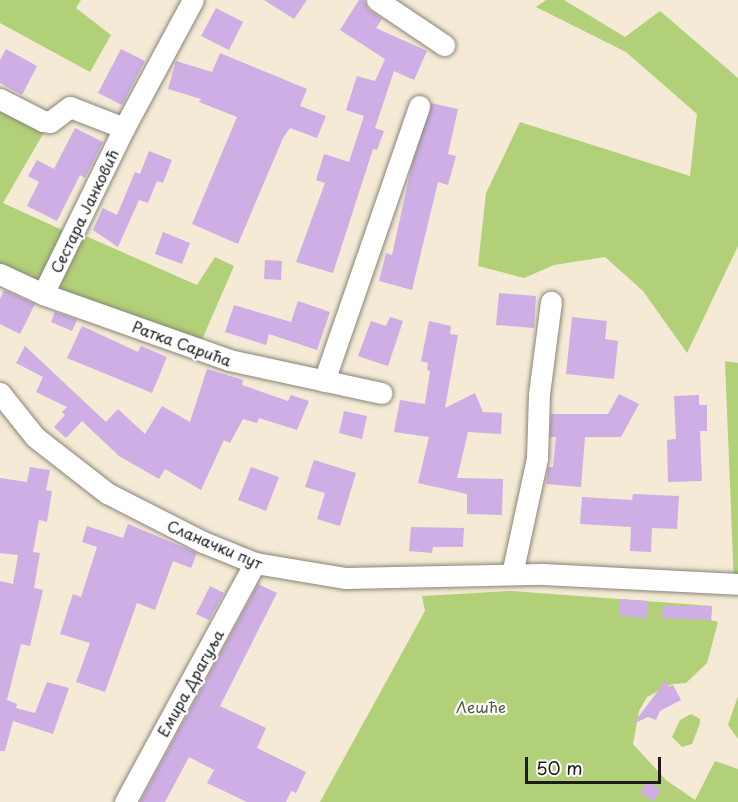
<!DOCTYPE html>
<meta charset="utf-8">
<style>
body{margin:0}
#map{position:relative;width:738px;height:802px;overflow:hidden;background:#f4ead5;font-family:"Playpen Sans",sans-serif}
div>[style]{position:absolute}
[style*='--x']{left:calc(var(--x)*1px);top:calc(var(--y)*1px);width:calc(var(--w)*1px);rotate:calc(var(--a)*1deg)}
.green>*{inset:0;background:#b1d077}
.building>*{inset:0;background:#ceaee4}
.roads{filter:drop-shadow(0 0 2px #888378) drop-shadow(0 0 2px #888378)}
.minor>*{height:21px;margin:-10.5px;padding:0 10.5px;transform-origin:10.5px;border-radius:10.5px;background:#fff}
span{translate:-50% -50%;white-space:nowrap;text-align:center;line-height:1.15;-webkit-text-stroke:4.5px #fff;paint-order:stroke}
.street-label{font-size:15px;color:#1c1c1c}
.park-label{font-size:15px;color:#505b3c}
.scale{position:absolute;left:525px;top:757px;width:136px;height:27px;box-sizing:border-box;border:3px solid #1c1c1c;border-top:0;padding-left:8px;font-size:18px;line-height:21px;white-space:nowrap;color:#1c1c1c;-webkit-text-stroke:4px #fff;paint-order:stroke}
</style>
<div id="map">
<div class="green">
<i style="clip-path:polygon(0 0,81px 0,76px 8px,111px 35px,90px 72px,0 23px)"></i>
<i style="clip-path:polygon(546px 0,564px 0,625px 37px,660px 11px,738px 78px,738px 246px,687px 353px,643px 291px,605px 257px,554px 265px,524px 278px,478px 266px,486px 193px,520px 122px,690px 176px,697px 114px,626px 52px,536px 7px)"></i>
<i style="clip-path:polygon(0 99px,43px 121px,43px 134px,3px 203px,73px 235px,43px 294px,0 274px)"></i>
<i style="clip-path:polygon(81px 234px,197px 285px,215px 257px,234px 266px,201px 342px,55px 289px)"></i>
<i style="clip-path:polygon(725px 361px,738px 363px,738px 584px,734px 584px)"></i>
<i style="clip-path:polygon(512px 591px,712px 606px,711px 620px,718px 622px,707px 663px,686px 683px,672px 684px,647px 697px,639px 711px,633px 744px,666px 780px,695px 800px,715px 761px,738px 769px,738px 802px,320px 802px,425px 611px,422px 596px)"></i>
<i style="clip-path:polygon(738px 696px,738px 739px,728px 725px)"></i>
<i style="clip-path:polygon(691px 714px,700px 719px,700px 723px,692px 744px,682px 747px,672px 737px,680px 720px)"></i>
</div>
<div class="building">
<i style="clip-path:polygon(264px 0,307px 0,294px 19px)"></i>
<i style="clip-path:polygon(359px 0,364px 0,369px 10px,382px 19px,376px 28px,427px 51px,414px 80px,394px 71px,375px 128px,384px 131px,377px 150px,373px 149px,333px 273px,296px 262px,325px 183px,316px 180px,324px 154px,349px 162px,364px 116px,346px 110px,357px 76px,375px 81px,385px 59px,340px 30px)"></i>
<i style="clip-path:polygon(216px 8px,243px 22px,229px 50px,201px 36px)"></i>
<i style="clip-path:polygon(6px 49px,37px 66px,22px 95px,0 83px,0 60px)"></i>
<i style="clip-path:polygon(121px 49px,145px 61px,122px 105px,98px 93px)"></i>
<i style="clip-path:polygon(220px 53px,307px 89px,300px 106px,326px 116px,317px 138px,290px 128px,283px 138px,238px 244px,192px 224px,237px 117px,199px 102px,201px 99px,168px 89px,176px 61px,212px 72px)"></i>
<i style="clip-path:polygon(431px 103px,458px 109px,448px 154px,456px 156px,448px 185px,438px 182px,412px 290px,379px 281px,386px 253px,392px 255px,412px 164px)"></i>
<i style="clip-path:polygon(75px 128px,103px 142px,85px 178px,80px 175px,57px 221px,27px 206px,39px 182px,28px 176px,37px 160px,54px 169px)"></i>
<i style="clip-path:polygon(149px 151px,172px 160px,163px 183px,157px 181px,148px 203px,139px 200px,118px 247px,93px 230px,103px 208px,117px 215px,135px 172px,140px 174px)"></i>
<i style="clip-path:polygon(163px 232px,190px 243px,182px 264px,155px 254px)"></i>
<i style="clip-path:polygon(265px 260px,282px 261px,281px 280px,264px 279px)"></i>
<i style="clip-path:polygon(4px 290px,35px 304px,20px 334px,0 324px,0 299px)"></i>
<i style="clip-path:polygon(499px 293px,536px 296px,534px 328px,496px 325px)"></i>
<i style="clip-path:polygon(298px 301px,330px 312px,317px 350px,269px 334px,266px 345px,225px 332px,234px 305px,291px 322px)"></i>
<i style="clip-path:polygon(55px 312px,77px 320px,72px 331px,51px 322px)"></i>
<i style="clip-path:polygon(390px 317px,403px 321px,388px 366px,358px 356px,371px 321px,386px 326px)"></i>
<i style="clip-path:polygon(572px 317px,607px 321px,605px 339px,618px 341px,614px 379px,566px 374px)"></i>
<i style="clip-path:polygon(429px 321px,451px 326px,450px 334px,458px 335px,445px 408px,475px 393px,483px 412px,502px 413px,501px 434px,468px 432px,457px 478px,503px 479px,502px 515px,467px 514px,467px 494px,418px 483px,429px 437px,394px 432px,400px 400px,425px 404px,430px 371px,427px 370px,428px 363px,421px 361px)"></i>
<i style="clip-path:polygon(82px 326px,138px 352px,141px 346px,167px 357px,152px 393px,67px 358px)"></i>
<i style="clip-path:polygon(25px 346px,106px 422px,118px 409px,145px 434px,162px 406px,190px 422px,207px 369px,243px 380px,242px 385px,288px 401px,291px 395px,309px 401px,297px 430px,259px 418px,257px 423px,243px 419px,230px 443px,224px 440px,201px 490px,165px 469px,159px 479px,119px 456px,82px 421px,66px 438px,54px 427px,65px 415px,62px 412px,67px 407px,36px 392px,43px 377px,16px 363px)"></i>
<i style="clip-path:polygon(619px 394px,639px 404px,621px 437px,585px 437px,581px 487px,546px 484px,548px 467px,553px 467px,556px 437px,550px 437px,551px 414px,608px 414px)"></i>
<i style="clip-path:polygon(699px 395px,699px 405px,707px 405px,707px 431px,700px 431px,702px 481px,668px 482px,667px 440px,676px 439px,674px 396px)"></i>
<i style="clip-path:polygon(344px 411px,367px 416px,362px 439px,339px 433px)"></i>
<i style="clip-path:polygon(314px 460px,356px 473px,340px 526px,317px 519px,325px 493px,305px 487px)"></i>
<i style="clip-path:polygon(30px 467px,50px 470px,46px 490px,52px 491px,47px 522px,39px 520px,33px 552px,40px 553px,34px 588px,43px 590px,30px 646px,21px 644px,7px 700px,17px 704px,16px 708px,35px 713px,47px 682px,69px 688px,53px 734px,13px 721px,5px 751px,0 751px,0 581px,13px 584px,18px 555px,0 553px,0 478px,27px 482px)"></i>
<i style="clip-path:polygon(251px 467px,279px 477px,266px 511px,238px 500px)"></i>
<i style="clip-path:polygon(633px 494px,679px 496px,677px 529px,652px 528px,651px 552px,630px 551px,631px 527px,580px 524px,582px 497px,632px 500px)"></i>
<i style="clip-path:polygon(128px 524px,197px 553px,191px 568px,173px 561px,155px 610px,137px 603px,105px 692px,76px 682px,90px 643px,60px 634px,73px 594px,81px 597px,97px 547px,82px 542px,87px 526px,123px 538px)"></i>
<i style="clip-path:polygon(411px 527px,464px 528px,463px 547px,433px 547px,432px 553px,409px 551px)"></i>
<i style="clip-path:polygon(258px 584px,277px 593px,220px 706px,266px 728px,257px 748px,306px 772px,296px 793px,291px 791px,286px 802px,247px 802px,207px 783px,214px 770px,189px 757px,165px 802px,140px 802px)"></i>
<i style="clip-path:polygon(210px 586px,224px 593px,209px 620px,196px 614px)"></i>
<i style="clip-path:polygon(620px 599px,648px 601px,647px 618px,619px 616px)"></i>
<i style="clip-path:polygon(663px 606px,712px 606px,711px 620px,662px 618px)"></i>
<i style="clip-path:polygon(667px 679px,668px 687px,673px 685px,681px 700px,660px 711px,656px 720px,648px 717px,633px 724px)"></i>
<i style="clip-path:polygon(647px 781px,661px 789px,654px 801px,640px 793px)"></i>
</div>
<div class="roads">
<div class="minor">
<i style="--x:377;--y:0;--w:81;--a:33.9"></i>
<i style="--x:0;--y:99;--w:48;--a:27.1"></i>
<i style="--x:43;--y:121;--w:7;--a:8"></i>
<i style="--x:50;--y:122;--w:25;--a:-37"></i>
<i style="--x:70;--y:107;--w:58;--a:21.3"></i>
<i style="--x:0;--y:274;--w:47;--a:24.9"></i>
<i style="--x:43;--y:294;--w:197;--a:19.5"></i>
<i style="--x:229;--y:360;--w:156;--a:12.2"></i>
<i style="--x:43;--y:294;--w:185;--a:-64"></i>
<i style="--x:124;--y:128;--w:145;--a:-61.7"></i>
<i style="--x:324;--y:381;--w:291;--a:-70.9"></i>
<i style="--x:0;--y:393;--w:56;--a:51.5"></i>
<i style="--x:35;--y:437;--w:91;--a:37.9"></i>
<i style="--x:107;--y:493;--w:108;--a:27"></i>
<i style="--x:203;--y:542;--w:56;--a:22"></i>
<i style="--x:255;--y:563;--w:92;--a:9.4"></i>
<i style="--x:346;--y:578;--w:197;--a:-1.2"></i>
<i style="--x:543;--y:574;--w:195;--a:2.9"></i>
<i style="--x:512;--y:574;--w:119;--a:-77.8"></i>
<i style="--x:537;--y:458;--w:64;--a:-88.2"></i>
<i style="--x:539;--y:394;--w:93;--a:-82.6"></i>
<i style="--x:125;--y:802;--w:272;--a:-61.5"></i>
</div>
</div>
<div class="street-label">
<span style="left:84px;top:211px;rotate:-64deg">Сестара Јанковић</span>
<span style="left:182px;top:343px;rotate:20deg">Ратка Сарића</span>
<span style="left:215px;top:544px;rotate:23deg">Сланачки пут</span>
<span style="left:190px;top:683px;rotate:-61deg">Емира Драгуља</span>
</div>
<div class="park-label">
<span style="left:481px;top:707px">Лешће</span>
</div>
<div class="scale">50 m</div>
</div>
